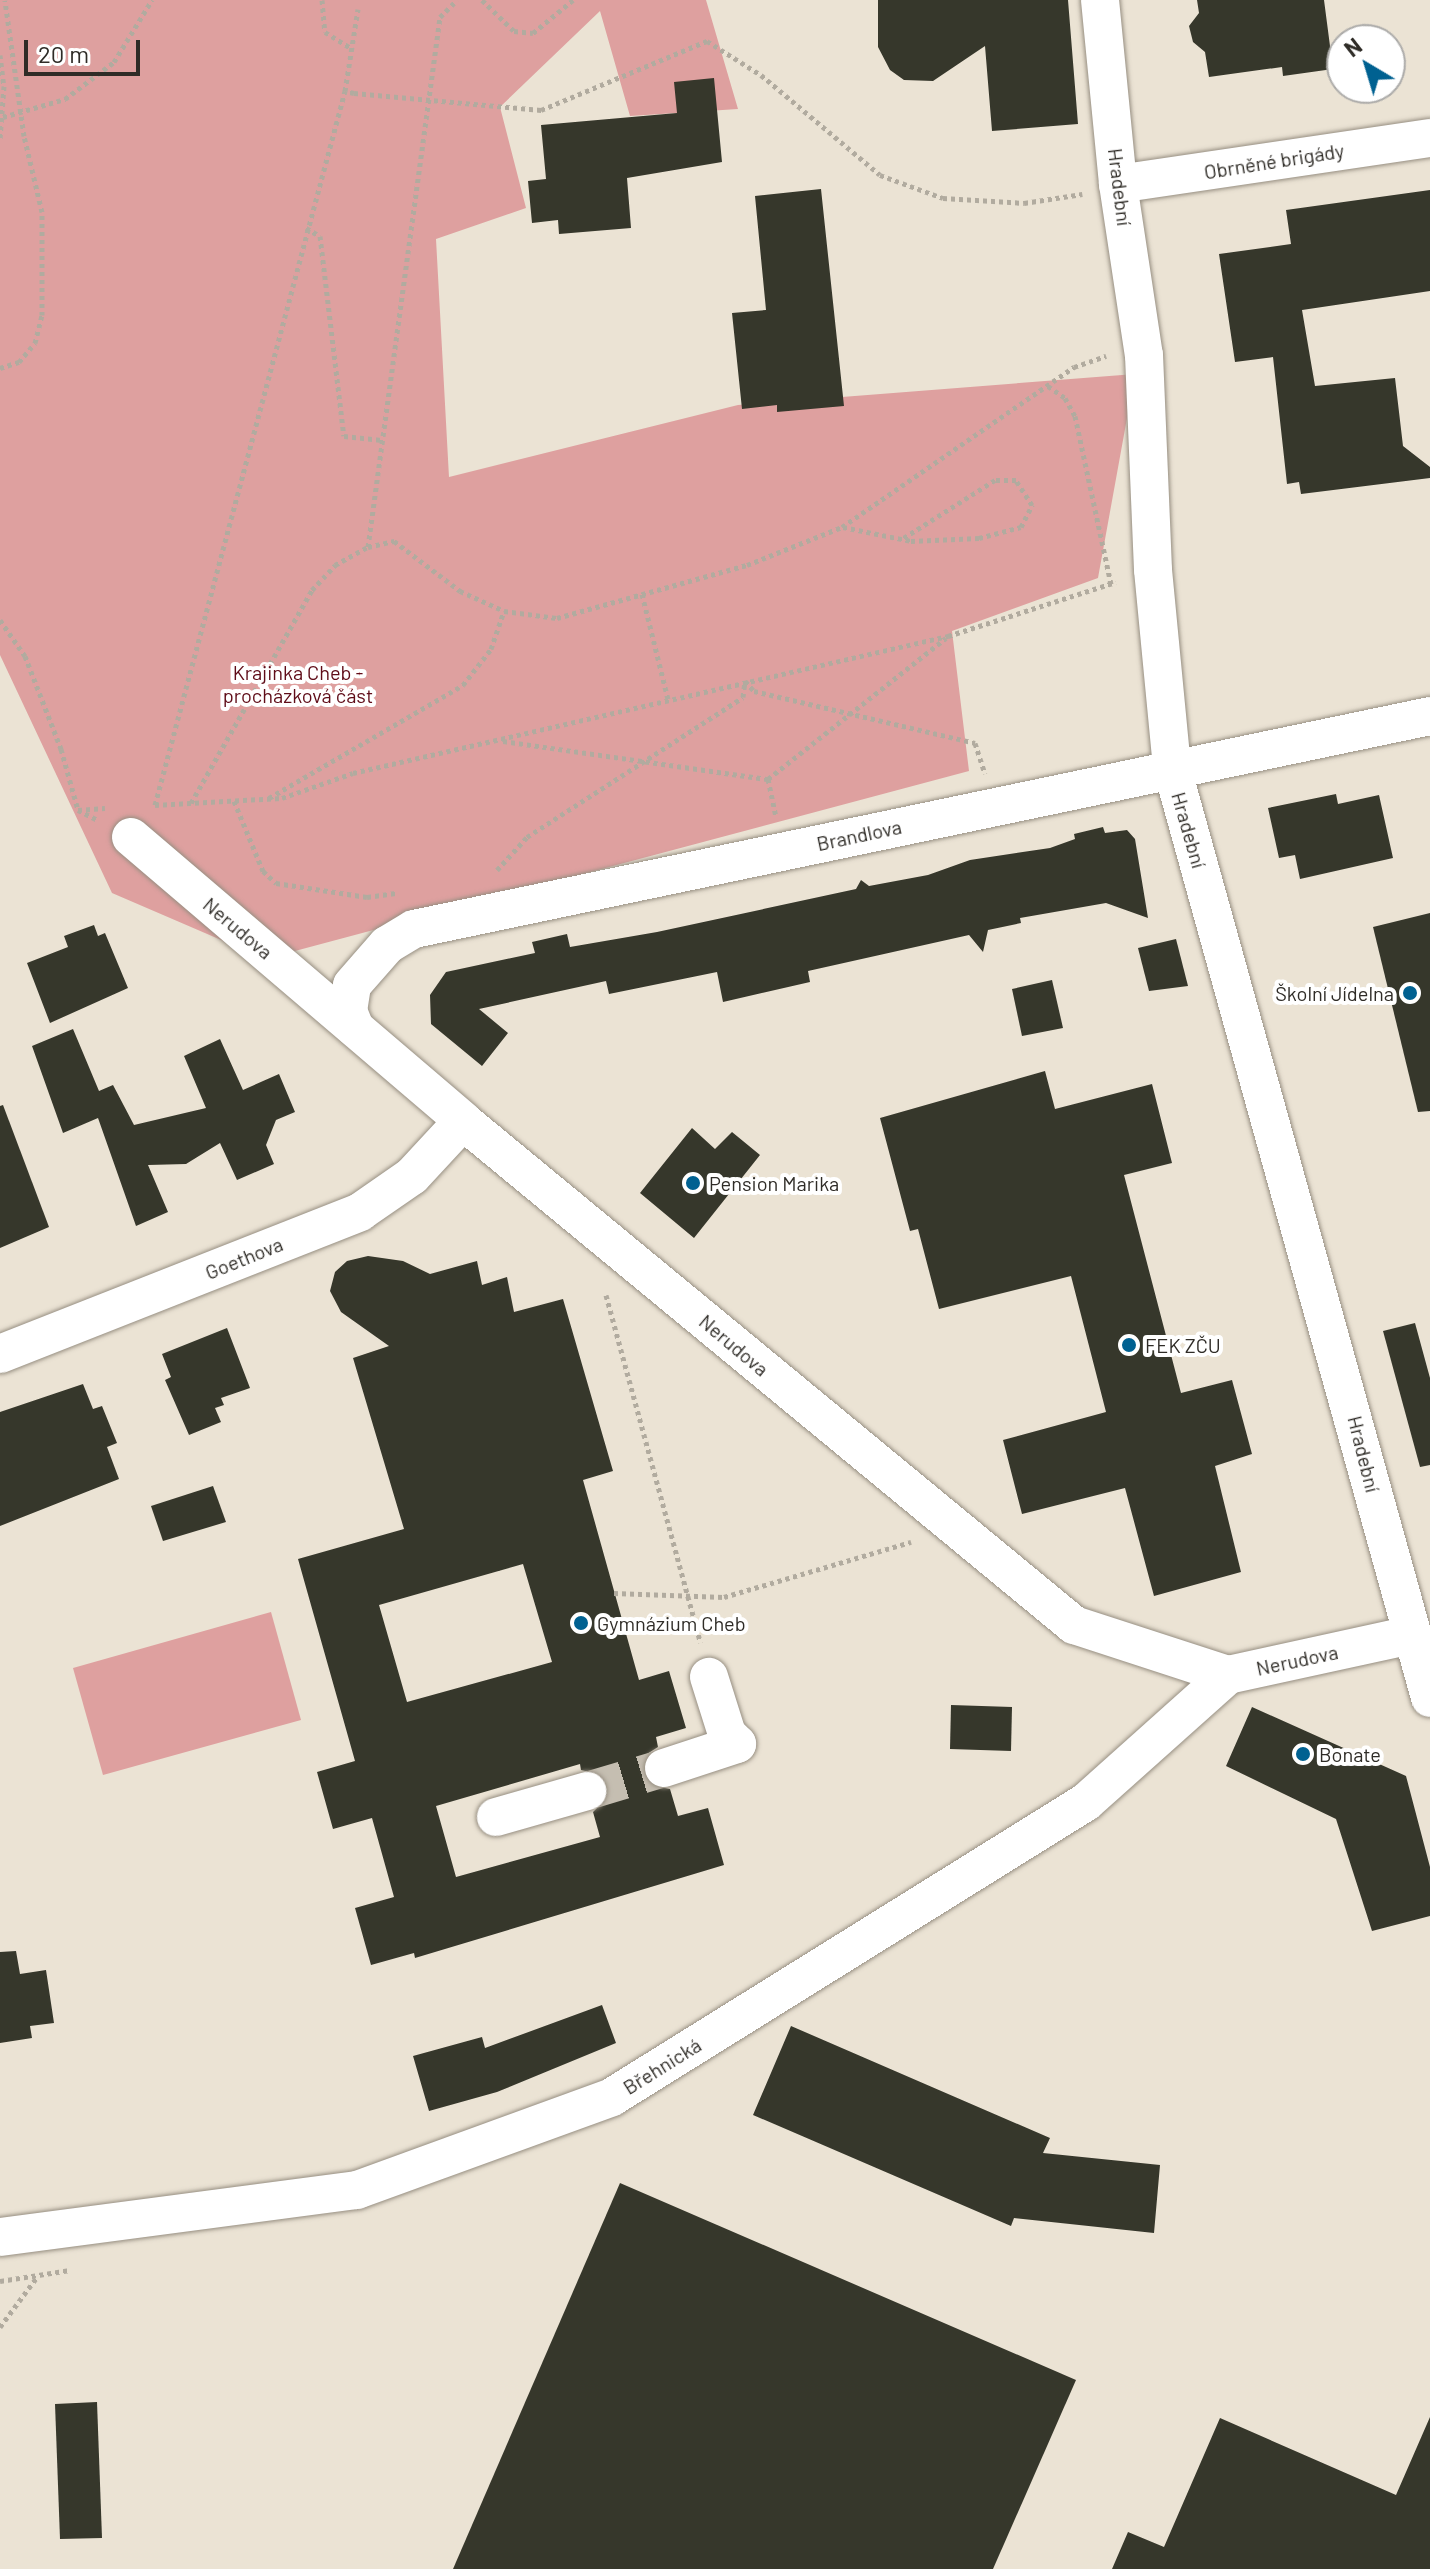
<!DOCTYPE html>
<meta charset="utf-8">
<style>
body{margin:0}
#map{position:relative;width:1430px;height:2569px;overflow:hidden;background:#ebe3d4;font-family:Barlow,sans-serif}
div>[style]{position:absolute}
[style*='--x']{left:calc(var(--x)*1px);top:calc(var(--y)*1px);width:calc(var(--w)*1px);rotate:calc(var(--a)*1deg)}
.green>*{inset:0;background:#dea09f}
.building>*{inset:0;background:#36372b}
.minor-tunnel>*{height:38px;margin-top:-19px;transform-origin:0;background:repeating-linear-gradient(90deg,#c5beb1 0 38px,transparent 0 57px)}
.path>*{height:5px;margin-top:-2.5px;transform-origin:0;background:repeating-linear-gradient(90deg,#b1ab9f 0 4px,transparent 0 8px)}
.roads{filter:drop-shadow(0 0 2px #978f82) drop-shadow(0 0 2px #978f82)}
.minor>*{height:38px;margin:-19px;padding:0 19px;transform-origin:19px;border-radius:19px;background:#fff}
.path-bridge>*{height:5px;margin-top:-2.5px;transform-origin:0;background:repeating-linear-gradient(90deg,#b1ab9f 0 4px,transparent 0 8px)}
.dots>*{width:22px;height:22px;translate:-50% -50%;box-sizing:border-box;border:4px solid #fff;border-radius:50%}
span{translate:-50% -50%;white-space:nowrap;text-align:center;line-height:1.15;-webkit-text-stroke:8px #fff;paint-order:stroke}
.street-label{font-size:20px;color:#2f2c27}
.park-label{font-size:20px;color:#5f0c18}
.poi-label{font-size:20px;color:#2f2c27}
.right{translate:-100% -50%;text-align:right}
.left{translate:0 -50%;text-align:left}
.north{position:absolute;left:1326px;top:24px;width:80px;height:80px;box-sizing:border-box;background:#fff;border:2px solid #acaba9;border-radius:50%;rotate:322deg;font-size:22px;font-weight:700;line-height:32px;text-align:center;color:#2f2c27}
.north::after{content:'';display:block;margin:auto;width:28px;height:36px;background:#006191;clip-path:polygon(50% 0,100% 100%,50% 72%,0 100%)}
.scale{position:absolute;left:24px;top:40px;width:116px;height:36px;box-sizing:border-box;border:4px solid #2f2c27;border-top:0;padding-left:10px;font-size:24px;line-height:28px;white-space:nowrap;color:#2f2c27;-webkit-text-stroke:6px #fff;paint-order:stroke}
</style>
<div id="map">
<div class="green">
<i style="clip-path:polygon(0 0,706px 0,738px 109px,630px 116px,600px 11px,500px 107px,526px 208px,436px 239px,449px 477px,738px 405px,1135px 374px,1098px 578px,952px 631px,969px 771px,265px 959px,112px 893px,0 655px)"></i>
<i style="clip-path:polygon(271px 1612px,301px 1720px,103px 1775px,73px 1668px)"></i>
</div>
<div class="building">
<i style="clip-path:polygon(878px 0,1068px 0,1078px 124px,992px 131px,985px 46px,933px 81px,904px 80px,890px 70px,878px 47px)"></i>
<i style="clip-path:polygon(1197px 0,1324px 0,1333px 69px,1283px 76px,1282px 67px,1209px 77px,1205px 52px,1193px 42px,1189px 26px,1199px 13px)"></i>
<i style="clip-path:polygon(714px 78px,722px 162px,627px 178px,631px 228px,559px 234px,558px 220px,532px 223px,528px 181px,546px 179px,541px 125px,677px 113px,674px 82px)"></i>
<i style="clip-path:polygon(821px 189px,844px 406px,777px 412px,777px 405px,742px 409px,732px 313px,766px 310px,755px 196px)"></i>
<i style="clip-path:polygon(1430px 190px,1430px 291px,1302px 310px,1315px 386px,1395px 378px,1403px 446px,1430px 467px,1430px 478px,1301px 494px,1299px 482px,1287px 484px,1273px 357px,1235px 362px,1219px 254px,1291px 244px,1286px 210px)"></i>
<i style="clip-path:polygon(1336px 794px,1338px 804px,1379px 795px,1393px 858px,1300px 879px,1295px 855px,1279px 858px,1268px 808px)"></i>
<i style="clip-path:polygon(1103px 827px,1105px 833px,1127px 830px,1135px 839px,1148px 918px,1106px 903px,1020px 918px,1021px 923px,988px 930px,983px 952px,969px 935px,808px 971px,810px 982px,723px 1002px,717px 972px,609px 994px,606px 981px,479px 1009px,508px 1033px,482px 1066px,431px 1024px,430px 995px,446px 972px,535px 953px,532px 942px,567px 934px,570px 947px,657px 932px,856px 889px,861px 880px,869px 886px,928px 875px,970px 860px,1050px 848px,1075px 839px,1074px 834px)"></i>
<i style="clip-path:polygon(1430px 913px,1430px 1111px,1418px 1112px,1373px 927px)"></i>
<i style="clip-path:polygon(94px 925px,98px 936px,105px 933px,128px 988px,50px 1023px,27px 963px,68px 947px,64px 936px)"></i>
<i style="clip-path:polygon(1176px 939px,1188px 986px,1149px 991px,1138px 948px)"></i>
<i style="clip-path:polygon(1052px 980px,1063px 1028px,1022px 1036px,1012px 989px)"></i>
<i style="clip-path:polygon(73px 1029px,99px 1091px,113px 1085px,134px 1125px,206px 1108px,184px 1056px,220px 1039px,243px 1090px,279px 1074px,295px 1112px,276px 1120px,266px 1145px,274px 1164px,237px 1180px,220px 1143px,186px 1164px,148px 1165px,168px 1212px,136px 1226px,98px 1118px,63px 1133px,32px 1046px)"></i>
<i style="clip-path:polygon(1045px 1071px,1055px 1109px,1152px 1084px,1172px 1163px,1124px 1175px,1181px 1393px,1232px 1380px,1252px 1454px,1215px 1466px,1241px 1572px,1154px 1596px,1125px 1488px,1022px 1514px,1003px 1440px,1106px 1412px,1071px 1276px,939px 1309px,918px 1229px,910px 1231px,880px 1118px)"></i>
<i style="clip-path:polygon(3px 1105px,49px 1227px,0 1248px,0 1106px)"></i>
<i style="clip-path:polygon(692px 1128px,715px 1149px,732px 1132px,760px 1155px,694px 1238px,640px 1193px)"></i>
<i style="clip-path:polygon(evenodd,368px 1256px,403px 1261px,430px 1274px,477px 1261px,482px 1285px,507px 1277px,514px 1312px,563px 1299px,613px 1471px,583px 1480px,639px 1680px,669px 1671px,686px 1728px,656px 1737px,658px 1747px,647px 1754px,643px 1774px,650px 1785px,670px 1789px,678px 1816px,708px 1808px,724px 1865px,415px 1958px,414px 1953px,371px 1965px,355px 1908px,394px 1897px,372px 1818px,333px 1829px,317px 1772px,355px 1761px,298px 1559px,404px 1529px,353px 1358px,389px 1346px,341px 1312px,330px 1291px,335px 1272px,347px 1261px,368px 1256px,523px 1564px,552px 1662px,407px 1702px,379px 1605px,523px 1564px,368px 1256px,580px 1764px,581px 1770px,602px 1775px,608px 1784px,608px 1797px,593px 1812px,600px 1837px,456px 1877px,436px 1806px,580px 1764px)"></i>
<i style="clip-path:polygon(1415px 1323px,1430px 1378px,1430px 1465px,1420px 1467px,1383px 1331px)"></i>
<i style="clip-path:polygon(227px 1328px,250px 1388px,221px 1398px,224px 1405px,215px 1408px,221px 1422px,189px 1435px,165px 1380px,171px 1377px,162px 1354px)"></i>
<i style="clip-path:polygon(83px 1384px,93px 1409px,102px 1406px,117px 1443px,107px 1447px,119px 1479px,0 1526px,0 1412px)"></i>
<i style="clip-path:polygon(213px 1486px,226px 1522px,163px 1541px,151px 1506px)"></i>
<i style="clip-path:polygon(951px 1705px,1012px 1707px,1011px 1751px,950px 1749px)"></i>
<i style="clip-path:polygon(1252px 1707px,1406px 1776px,1430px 1867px,1430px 1916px,1372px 1931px,1336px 1819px,1226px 1766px)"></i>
<i style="clip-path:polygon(16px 1951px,20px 1974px,46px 1970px,54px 2023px,30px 2026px,32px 2038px,0 2043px,0 1952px)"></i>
<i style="clip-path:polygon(602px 2005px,616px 2043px,497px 2092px,429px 2111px,413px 2056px,482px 2037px,485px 2048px)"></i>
<i style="clip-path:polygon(791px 2026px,1050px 2138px,1043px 2153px,1160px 2165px,1154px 2233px,1014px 2218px,1011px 2226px,753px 2115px)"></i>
<i style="clip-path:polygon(620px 2183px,1076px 2380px,993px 2569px,453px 2569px)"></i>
<i style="clip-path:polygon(97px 2402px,102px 2538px,60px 2539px,55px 2404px)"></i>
<i style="clip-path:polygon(1430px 2417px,1430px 2569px,1112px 2569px,1128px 2532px,1164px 2547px,1220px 2418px,1396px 2495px)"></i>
</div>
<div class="minor-tunnel">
<i style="--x:587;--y:1791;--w:80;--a:-16.6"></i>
</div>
<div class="path">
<i style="--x:322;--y:0;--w:32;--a:85"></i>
<i style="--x:325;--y:32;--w:32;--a:32"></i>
<i style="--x:482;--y:0;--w:45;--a:44.1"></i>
<i style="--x:514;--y:31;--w:19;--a:6"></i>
<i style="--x:533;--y:33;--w:52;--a:-39.5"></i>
<i style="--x:0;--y:55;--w:31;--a:83"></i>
<i style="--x:4;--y:86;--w:53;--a:94.3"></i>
<i style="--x:354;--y:93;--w:9;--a:-167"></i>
<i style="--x:345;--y:91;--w:83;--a:-81"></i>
<i style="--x:541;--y:110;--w:180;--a:-22.6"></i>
<i style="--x:707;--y:41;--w:64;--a:32.2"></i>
<i style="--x:761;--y:75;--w:155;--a:40"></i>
<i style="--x:880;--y:175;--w:67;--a:20.1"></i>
<i style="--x:943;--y:198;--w:81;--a:3.5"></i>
<i style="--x:1024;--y:203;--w:59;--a:-8.8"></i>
<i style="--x:3;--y:117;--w:65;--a:-16.2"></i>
<i style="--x:65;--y:99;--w:61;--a:-37.1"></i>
<i style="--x:114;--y:62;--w:73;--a:-58.5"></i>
<i style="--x:306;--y:228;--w:16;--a:30"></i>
<i style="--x:320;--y:236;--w:201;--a:83.2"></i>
<i style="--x:344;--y:436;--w:38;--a:6"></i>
<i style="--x:0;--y:368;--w:20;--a:-18"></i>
<i style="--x:19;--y:362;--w:25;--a:-50"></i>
<i style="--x:35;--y:343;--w:29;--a:-76"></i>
<i style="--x:42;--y:315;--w:103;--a:-90"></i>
<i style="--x:42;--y:212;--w:78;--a:-103.3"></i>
<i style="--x:24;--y:136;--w:137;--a:-98"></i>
<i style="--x:1048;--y:386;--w:21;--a:35"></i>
<i style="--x:1065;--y:398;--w:21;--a:61"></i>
<i style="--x:1075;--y:416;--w:172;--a:77.9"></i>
<i style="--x:843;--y:527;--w:69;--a:11.6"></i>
<i style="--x:911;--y:541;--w:68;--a:-2.5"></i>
<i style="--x:979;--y:538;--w:43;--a:-14.7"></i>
<i style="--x:1021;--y:527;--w:25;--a:-63"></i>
<i style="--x:1032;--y:505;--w:30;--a:-123"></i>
<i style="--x:1016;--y:480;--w:21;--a:180"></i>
<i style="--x:995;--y:480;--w:110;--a:147.6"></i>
<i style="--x:368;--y:547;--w:535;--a:-82.26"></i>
<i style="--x:440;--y:17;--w:24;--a:-45"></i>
<i style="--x:642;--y:594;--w:108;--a:76.1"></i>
<i style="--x:0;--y:620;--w:44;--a:55.2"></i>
<i style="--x:25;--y:656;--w:100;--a:68.8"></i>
<i style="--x:61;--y:749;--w:63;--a:74.4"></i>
<i style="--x:503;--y:741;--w:268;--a:8.2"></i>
<i style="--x:768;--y:779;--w:227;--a:-38.4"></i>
<i style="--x:768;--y:779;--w:39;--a:78"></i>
<i style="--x:269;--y:798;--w:225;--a:-30.2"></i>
<i style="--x:463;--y:685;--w:46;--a:-52.1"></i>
<i style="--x:491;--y:649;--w:40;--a:-71.1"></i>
<i style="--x:234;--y:801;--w:76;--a:67.5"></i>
<i style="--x:263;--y:871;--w:18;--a:43"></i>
<i style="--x:276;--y:883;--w:92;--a:8.7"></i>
<i style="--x:367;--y:897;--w:29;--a:-8"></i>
<i style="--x:191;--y:803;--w:245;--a:-60.4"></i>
<i style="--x:312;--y:590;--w:34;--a:-47"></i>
<i style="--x:335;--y:565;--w:38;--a:-29"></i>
<i style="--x:368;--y:547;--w:27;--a:-13"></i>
<i style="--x:394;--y:541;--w:83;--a:37.1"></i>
<i style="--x:460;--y:591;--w:48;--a:24.4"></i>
<i style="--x:504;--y:611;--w:53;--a:7.5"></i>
<i style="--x:557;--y:618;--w:197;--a:-15.6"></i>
<i style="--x:747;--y:565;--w:102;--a:-21.8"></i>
<i style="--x:842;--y:527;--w:282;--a:-34.6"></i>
<i style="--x:1074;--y:367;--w:34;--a:-19"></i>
<i style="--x:155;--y:805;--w:127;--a:-3.2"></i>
<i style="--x:282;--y:798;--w:75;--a:-19.4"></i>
<i style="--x:353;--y:773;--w:611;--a:-12.97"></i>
<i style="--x:948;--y:636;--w:176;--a:-17.8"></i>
<i style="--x:155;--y:805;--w:739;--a:-75.1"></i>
<i style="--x:78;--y:810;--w:27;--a:-4"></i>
<i style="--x:78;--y:810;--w:22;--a:27"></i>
<i style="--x:497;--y:870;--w:45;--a:-47.7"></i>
<i style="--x:527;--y:837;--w:257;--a:-32.9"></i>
<i style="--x:743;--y:697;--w:16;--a:-83"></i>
<i style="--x:745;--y:681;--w:13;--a:48"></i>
<i style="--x:754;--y:691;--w:227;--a:13.2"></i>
<i style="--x:975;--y:743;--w:32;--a:72"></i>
<i style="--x:606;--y:1295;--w:360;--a:74.8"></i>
<i style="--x:614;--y:1593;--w:110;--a:2.1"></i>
<i style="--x:724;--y:1597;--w:195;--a:-16.4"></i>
<i style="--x:0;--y:2281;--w:71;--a:-8.9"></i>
<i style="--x:0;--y:2327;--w:62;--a:-53.5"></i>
</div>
<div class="roads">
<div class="minor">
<i style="--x:1100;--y:0;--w:185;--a:84.4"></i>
<i style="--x:1118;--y:184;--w:173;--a:81.4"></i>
<i style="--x:1144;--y:355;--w:215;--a:87.6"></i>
<i style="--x:1153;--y:570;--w:199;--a:84.5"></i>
<i style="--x:1172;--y:768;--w:965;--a:74.49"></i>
<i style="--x:1118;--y:184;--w:315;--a:-8.4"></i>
<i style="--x:131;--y:837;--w:437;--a:40.5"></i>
<i style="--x:463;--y:1121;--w:792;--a:39.52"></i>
<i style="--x:1074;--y:1625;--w:162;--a:18"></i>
<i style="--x:1228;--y:1675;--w:187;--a:-12.3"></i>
<i style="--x:355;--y:1028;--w:18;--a:-112"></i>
<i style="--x:348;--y:1011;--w:26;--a:-81"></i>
<i style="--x:352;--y:985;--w:53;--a:-48.8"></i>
<i style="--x:387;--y:945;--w:31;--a:-31"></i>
<i style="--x:414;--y:929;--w:1038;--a:-11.84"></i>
<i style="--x:0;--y:1354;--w:387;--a:-21.5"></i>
<i style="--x:360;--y:1212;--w:63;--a:-34.7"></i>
<i style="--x:412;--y:1176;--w:75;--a:-47.2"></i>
<i style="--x:664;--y:1768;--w:77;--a:-18.2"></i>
<i style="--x:737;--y:1744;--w:14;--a:-135"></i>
<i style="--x:727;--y:1734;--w:60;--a:-107.5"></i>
<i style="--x:496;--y:1817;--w:95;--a:-15.9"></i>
<i style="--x:0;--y:2237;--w:360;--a:-7.5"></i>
<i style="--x:357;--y:2190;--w:271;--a:-20"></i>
<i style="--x:612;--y:2097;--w:558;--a:-31.9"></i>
<i style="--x:1086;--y:1802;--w:191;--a:-41.8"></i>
</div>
</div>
<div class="path-bridge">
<i style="--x:354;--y:93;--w:188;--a:5.2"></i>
</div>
<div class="dots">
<i style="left:1410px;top:993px;background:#006191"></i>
<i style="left:693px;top:1183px;background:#006191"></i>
<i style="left:1129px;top:1345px;background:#006191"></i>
<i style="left:581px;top:1623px;background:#006191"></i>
<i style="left:1303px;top:1754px;background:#006191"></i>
</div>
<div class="street-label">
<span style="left:1274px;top:161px;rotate:-9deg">Obrněné brigády</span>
<span style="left:1120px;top:187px;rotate:83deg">Hradební</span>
<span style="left:1189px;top:830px;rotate:74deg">Hradební</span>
<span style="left:859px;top:835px;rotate:-12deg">Brandlova</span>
<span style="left:238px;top:928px;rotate:40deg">Nerudova</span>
<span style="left:244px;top:1258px;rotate:-22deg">Goethova</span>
<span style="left:734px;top:1345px;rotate:40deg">Nerudova</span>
<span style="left:1364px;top:1454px;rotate:76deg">Hradební</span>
<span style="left:1297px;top:1660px;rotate:-12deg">Nerudova</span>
<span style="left:662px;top:2066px;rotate:-32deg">Břehnická</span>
</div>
<div class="park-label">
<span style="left:298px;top:684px">Krajinka Cheb -<br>procházková část</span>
</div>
<div class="poi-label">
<span class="right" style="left:1394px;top:993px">Školní Jídelna</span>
<span class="left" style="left:709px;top:1183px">Pension Marika</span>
<span class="left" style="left:1145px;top:1345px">FEK ZČU</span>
<span class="left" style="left:597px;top:1623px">Gymnázium Cheb</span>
<span class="left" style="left:1319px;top:1754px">Bonate</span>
</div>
<div class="north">N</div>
<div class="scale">20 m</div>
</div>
